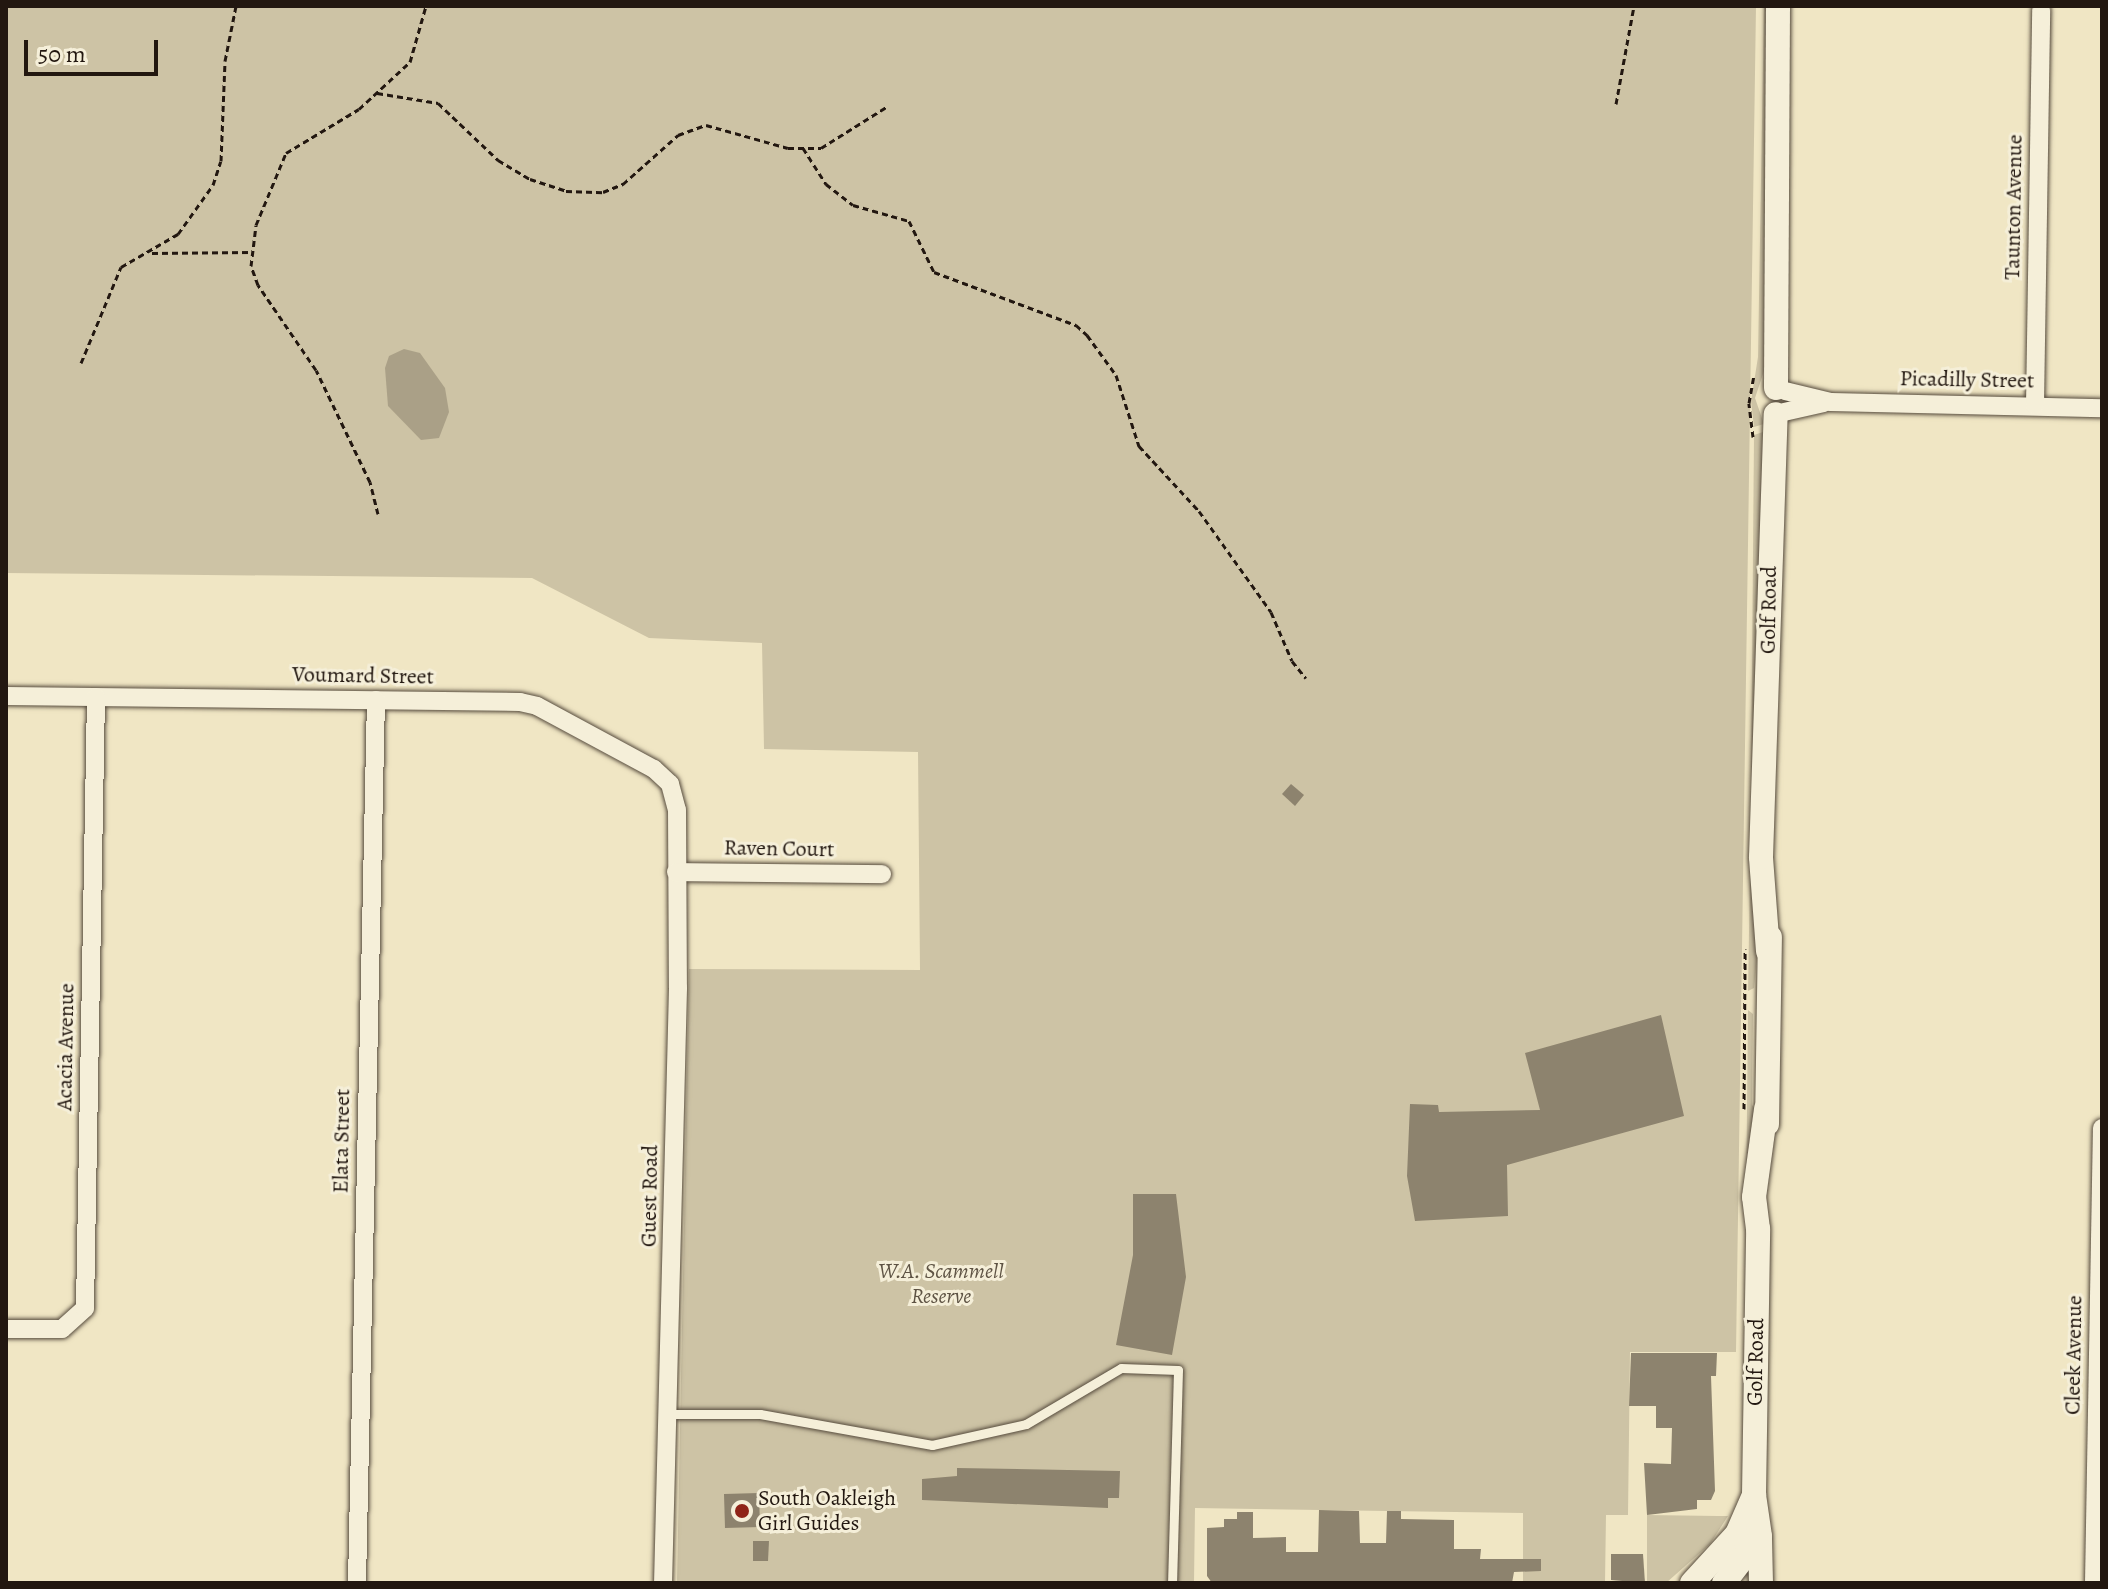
<!DOCTYPE html>
<style>
body{margin:0}
#map{position:relative;width:2108px;height:1589px;overflow:hidden;background:#f0e6c4;font-family:Alegreya,serif}
div>[style]{position:absolute}
[style*='--x']{left:calc(var(--x)*1px);top:calc(var(--y)*1px);width:calc(var(--w)*1px);rotate:calc(var(--a)*1deg)}
.green>*{inset:0;background:#cdc3a5}
.water>*{inset:0;background:#aaa087}
.building>*{inset:0;background:#8d836e}
.path>*{height:3px;margin-top:-1.5px;transform-origin:0;background:repeating-linear-gradient(90deg,#221710 0 6px,transparent 0 10px)}
.roads{filter:drop-shadow(0 0 2px #564b3d) drop-shadow(0 0 2px #564b3d)}
.lane>*{height:9px;margin:-4.5px;padding:0 4.5px;transform-origin:4.5px;border-radius:4.5px;background:#f5efd9}
.street>*{height:18px;margin:-9px;padding:0 9px;transform-origin:9px;border-radius:9px;background:#f5efd9}
.secondary>*{height:24px;margin:-12px;padding:0 12px;transform-origin:12px;border-radius:12px;background:#f5efd9}
.dots>*{width:22px;height:22px;translate:-50% -50%;box-sizing:border-box;border:4px solid #f5efd9;border-radius:50%}
span{translate:-50% -50%;white-space:nowrap;text-align:center;line-height:1.15;-webkit-text-stroke:6px #f5efd9;paint-order:stroke}
.street-label{font-size:22px;color:#221710}
.park-label{font-size:22px;color:#5e5344;font-style:italic}
.poi-label{font-size:22px;color:#221710}
.left{translate:0 -50%;text-align:left}
.frame{position:absolute;inset:0;border:8px solid #221710;pointer-events:none}
.scale{position:absolute;left:24px;top:40px;width:134px;height:36px;box-sizing:border-box;border:4px solid #221710;border-top:0;padding-left:10px;font-size:24px;line-height:28px;white-space:nowrap;color:#221710;-webkit-text-stroke:6px #f5efd9;paint-order:stroke}
</style>
<div id="map">
<div class="green">
<i style="clip-path:polygon(6px 6px,1756px 6px,1736px 1352px,1630px 1352px,1628px 1515px,1606px 1515px,1605px 1583px,1523px 1583px,1523px 1513px,1195px 1508px,1194px 1583px,677px 1583px,689px 969px,920px 970px,918px 752px,764px 749px,762px 643px,649px 638px,532px 578px,6px 573px)"></i>
<i style="clip-path:polygon(1764px 6px,1769px 6px,1766px 365px,1755px 398px,1764px 424px,1754px 427px,1751px 401px,1758px 357px)"></i>
<i style="clip-path:polygon(1763px 432px,1765px 433px,1751px 793px,1754px 435px)"></i>
<i style="clip-path:polygon(1751px 815px,1758px 948px,1754px 988px,1748px 991px)"></i>
<i style="clip-path:polygon(1748px 1010px,1753px 1014px,1752px 1105px,1756px 1110px,1746px 1208px)"></i>
<i style="clip-path:polygon(1647px 1515px,1718px 1516px,1728px 1516px,1710px 1544px,1666px 1583px,1647px 1583px)"></i>
</div>
<div class="water">
<i style="clip-path:polygon(404px 349px,420px 353px,445px 388px,449px 412px,439px 438px,421px 440px,388px 406px,385px 368px,389px 356px)"></i>
</div>
<div class="building">
<i style="clip-path:polygon(1291px 784px,1304px 795px,1295px 806px,1282px 794px)"></i>
<i style="clip-path:polygon(1661px 1015px,1684px 1116px,1507px 1165px,1508px 1216px,1415px 1221px,1407px 1176px,1410px 1104px,1438px 1105px,1439px 1112px,1540px 1110px,1525px 1053px)"></i>
<i style="clip-path:polygon(1133px 1194px,1176px 1194px,1186px 1277px,1172px 1355px,1116px 1345px,1133px 1255px)"></i>
<i style="clip-path:polygon(1631px 1353px,1717px 1353px,1716px 1376px,1711px 1376px,1715px 1491px,1711px 1500px,1697px 1500px,1697px 1509px,1647px 1515px,1644px 1463px,1671px 1464px,1672px 1428px,1656px 1428px,1656px 1406px,1629px 1406px)"></i>
<i style="clip-path:polygon(957px 1468px,1120px 1471px,1119px 1498px,1108px 1498px,1108px 1508px,922px 1500px,922px 1479px,957px 1476px)"></i>
<i style="clip-path:polygon(759px 1493px,760px 1527px,725px 1528px,724px 1494px)"></i>
<i style="clip-path:polygon(1319px 1510px,1359px 1511px,1360px 1543px,1386px 1543px,1387px 1511px,1401px 1511px,1401px 1519px,1454px 1520px,1454px 1549px,1481px 1549px,1480px 1559px,1541px 1559px,1541px 1571px,1514px 1572px,1512px 1583px,1212px 1583px,1207px 1576px,1207px 1528px,1224px 1527px,1224px 1519px,1237px 1519px,1237px 1512px,1253px 1512px,1253px 1538px,1286px 1537px,1286px 1552px,1318px 1552px)"></i>
<i style="clip-path:polygon(753px 1541px,769px 1541px,768px 1561px,753px 1561px)"></i>
<i style="clip-path:polygon(1611px 1554px,1643px 1554px,1645px 1583px,1611px 1580px)"></i>
</div>
<div class="path">
<i style="--x:377;--y:93;--w:62;--a:9.3"></i>
<i style="--x:438;--y:103;--w:83;--a:43.5"></i>
<i style="--x:498;--y:160;--w:37;--a:31"></i>
<i style="--x:530;--y:179;--w:38;--a:18"></i>
<i style="--x:566;--y:191;--w:37;--a:2"></i>
<i style="--x:603;--y:192;--w:22;--a:-22"></i>
<i style="--x:623;--y:184;--w:74;--a:-41.7"></i>
<i style="--x:678;--y:135;--w:30;--a:-20"></i>
<i style="--x:706;--y:125;--w:85;--a:15.7"></i>
<i style="--x:788;--y:148;--w:33;--a:0"></i>
<i style="--x:821;--y:148;--w:79;--a:-32.1"></i>
<i style="--x:1616;--y:104;--w:100;--a:-79.6"></i>
<i style="--x:803;--y:148;--w:43;--a:57.4"></i>
<i style="--x:826;--y:184;--w:34;--a:38"></i>
<i style="--x:853;--y:205;--w:58;--a:15.9"></i>
<i style="--x:909;--y:221;--w:57;--a:63.9"></i>
<i style="--x:934;--y:272;--w:152;--a:20.5"></i>
<i style="--x:1076;--y:325;--w:15;--a:42"></i>
<i style="--x:1087;--y:335;--w:49;--a:54.1"></i>
<i style="--x:1116;--y:375;--w:75;--a:72.1"></i>
<i style="--x:1139;--y:446;--w:88;--a:47.3"></i>
<i style="--x:1199;--y:511;--w:124;--a:54.5"></i>
<i style="--x:1271;--y:612;--w:53;--a:66.8"></i>
<i style="--x:1292;--y:661;--w:22;--a:51"></i>
<i style="--x:152;--y:253;--w:100;--a:-0.6"></i>
<i style="--x:81;--y:363;--w:104;--a:-67.4"></i>
<i style="--x:121;--y:267;--w:66;--a:-30.1"></i>
<i style="--x:178;--y:234;--w:60;--a:-54.5"></i>
<i style="--x:213;--y:185;--w:25;--a:-72"></i>
<i style="--x:221;--y:161;--w:100;--a:-87.7"></i>
<i style="--x:225;--y:61;--w:56;--a:-78.7"></i>
<i style="--x:1753;--y:437;--w:34;--a:-97"></i>
<i style="--x:1749;--y:403;--w:29;--a:-80"></i>
<i style="--x:378;--y:514;--w:33;--a:-104"></i>
<i style="--x:370;--y:482;--w:124;--a:-115.7"></i>
<i style="--x:316;--y:370;--w:103;--a:-124.3"></i>
<i style="--x:258;--y:285;--w:20;--a:-110"></i>
<i style="--x:251;--y:266;--w:41;--a:-83"></i>
<i style="--x:256;--y:225;--w:78;--a:-67.4"></i>
<i style="--x:286;--y:153;--w:85;--a:-31.1"></i>
<i style="--x:359;--y:109;--w:69;--a:-42.7"></i>
<i style="--x:410;--y:62;--w:58;--a:-74.1"></i>
<i style="--x:1744;--y:1109;--w:160;--a:-89.6"></i>
</div>
<div class="roads">
<div class="lane">
<i style="--x:669;--y:1414;--w:91;--a:0"></i>
<i style="--x:760;--y:1414;--w:175;--a:10.2"></i>
<i style="--x:932;--y:1445;--w:96;--a:-12.6"></i>
<i style="--x:1026;--y:1424;--w:110;--a:-30.5"></i>
<i style="--x:1121;--y:1368;--w:57;--a:2"></i>
<i style="--x:1178;--y:1370;--w:213;--a:91.6"></i>
</div>
<div class="street">
<i style="--x:1785;--y:391;--w:47;--a:13.4"></i>
<i style="--x:1831;--y:402;--w:271;--a:1.3"></i>
<i style="--x:2035;--y:405;--w:395;--a:-89.1"></i>
<i style="--x:1784;--y:412;--w:41;--a:-12.7"></i>
<i style="--x:6;--y:696;--w:514;--a:0.67"></i>
<i style="--x:520;--y:702;--w:17;--a:13"></i>
<i style="--x:537;--y:706;--w:133;--a:28.3"></i>
<i style="--x:654;--y:769;--w:22;--a:43"></i>
<i style="--x:670;--y:784;--w:27;--a:75"></i>
<i style="--x:677;--y:810;--w:178;--a:89.7"></i>
<i style="--x:678;--y:988;--w:595;--a:91.44"></i>
<i style="--x:676;--y:872;--w:206;--a:0.6"></i>
<i style="--x:6;--y:1329;--w:56;--a:0"></i>
<i style="--x:62;--y:1329;--w:31;--a:-42"></i>
<i style="--x:85;--y:1308;--w:611;--a:-88.97"></i>
<i style="--x:357;--y:1583;--w:883;--a:-88.77"></i>
<i style="--x:2094;--y:1583;--w:455;--a:-89"></i>
</div>
<div class="secondary">
<i style="--x:1776;--y:388;--w:382;--a:-89.7"></i>
<i style="--x:1768;--y:951;--w:94;--a:-94.3"></i>
<i style="--x:1761;--y:857;--w:443;--a:-88.1"></i>
<i style="--x:1767;--y:1124;--w:187;--a:-89.1"></i>
<i style="--x:1760;--y:1539;--w:44;--a:88.7"></i>
<i style="--x:1692;--y:1583;--w:67;--a:-47.4"></i>
<i style="--x:1737;--y:1534;--w:43;--a:-66.4"></i>
<i style="--x:1724;--y:1583;--w:59;--a:-52.5"></i>
<i style="--x:1760;--y:1536;--w:41;--a:-98.3"></i>
<i style="--x:1754;--y:1495;--w:266;--a:-89.1"></i>
<i style="--x:1758;--y:1229;--w:32;--a:-97"></i>
<i style="--x:1754;--y:1197;--w:89;--a:-82.2"></i>
</div>
</div>
<div class="dots">
<i style="left:742px;top:1511px;background:#8f2418"></i>
</div>
<div class="street-label">
<span style="left:2014px;top:207px;rotate:-89deg">Taunton Avenue</span>
<span style="left:1967px;top:380px;rotate:1deg">Picadilly Street</span>
<span style="left:1769px;top:610px;rotate:-89deg">Golf Road</span>
<span style="left:363px;top:676px;rotate:1deg">Voumard Street</span>
<span style="left:779px;top:849px;rotate:1deg">Raven Court</span>
<span style="left:66px;top:1047px;rotate:-89deg">Acacia Avenue</span>
<span style="left:342px;top:1141px;rotate:-89deg">Elata Street</span>
<span style="left:650px;top:1196px;rotate:-89deg">Guest Road</span>
<span style="left:2074px;top:1355px;rotate:-89deg">Cleek Avenue</span>
<span style="left:1756px;top:1362px;rotate:-89deg">Golf Road</span>
</div>
<div class="park-label">
<span style="left:941px;top:1284px">W.A. Scammell<br>Reserve</span>
</div>
<div class="poi-label">
<span class="left" style="left:758px;top:1511px">South Oakleigh<br>Girl Guides</span>
</div>
<div class="frame"></div>
<div class="scale">50 m</div>
</div>
